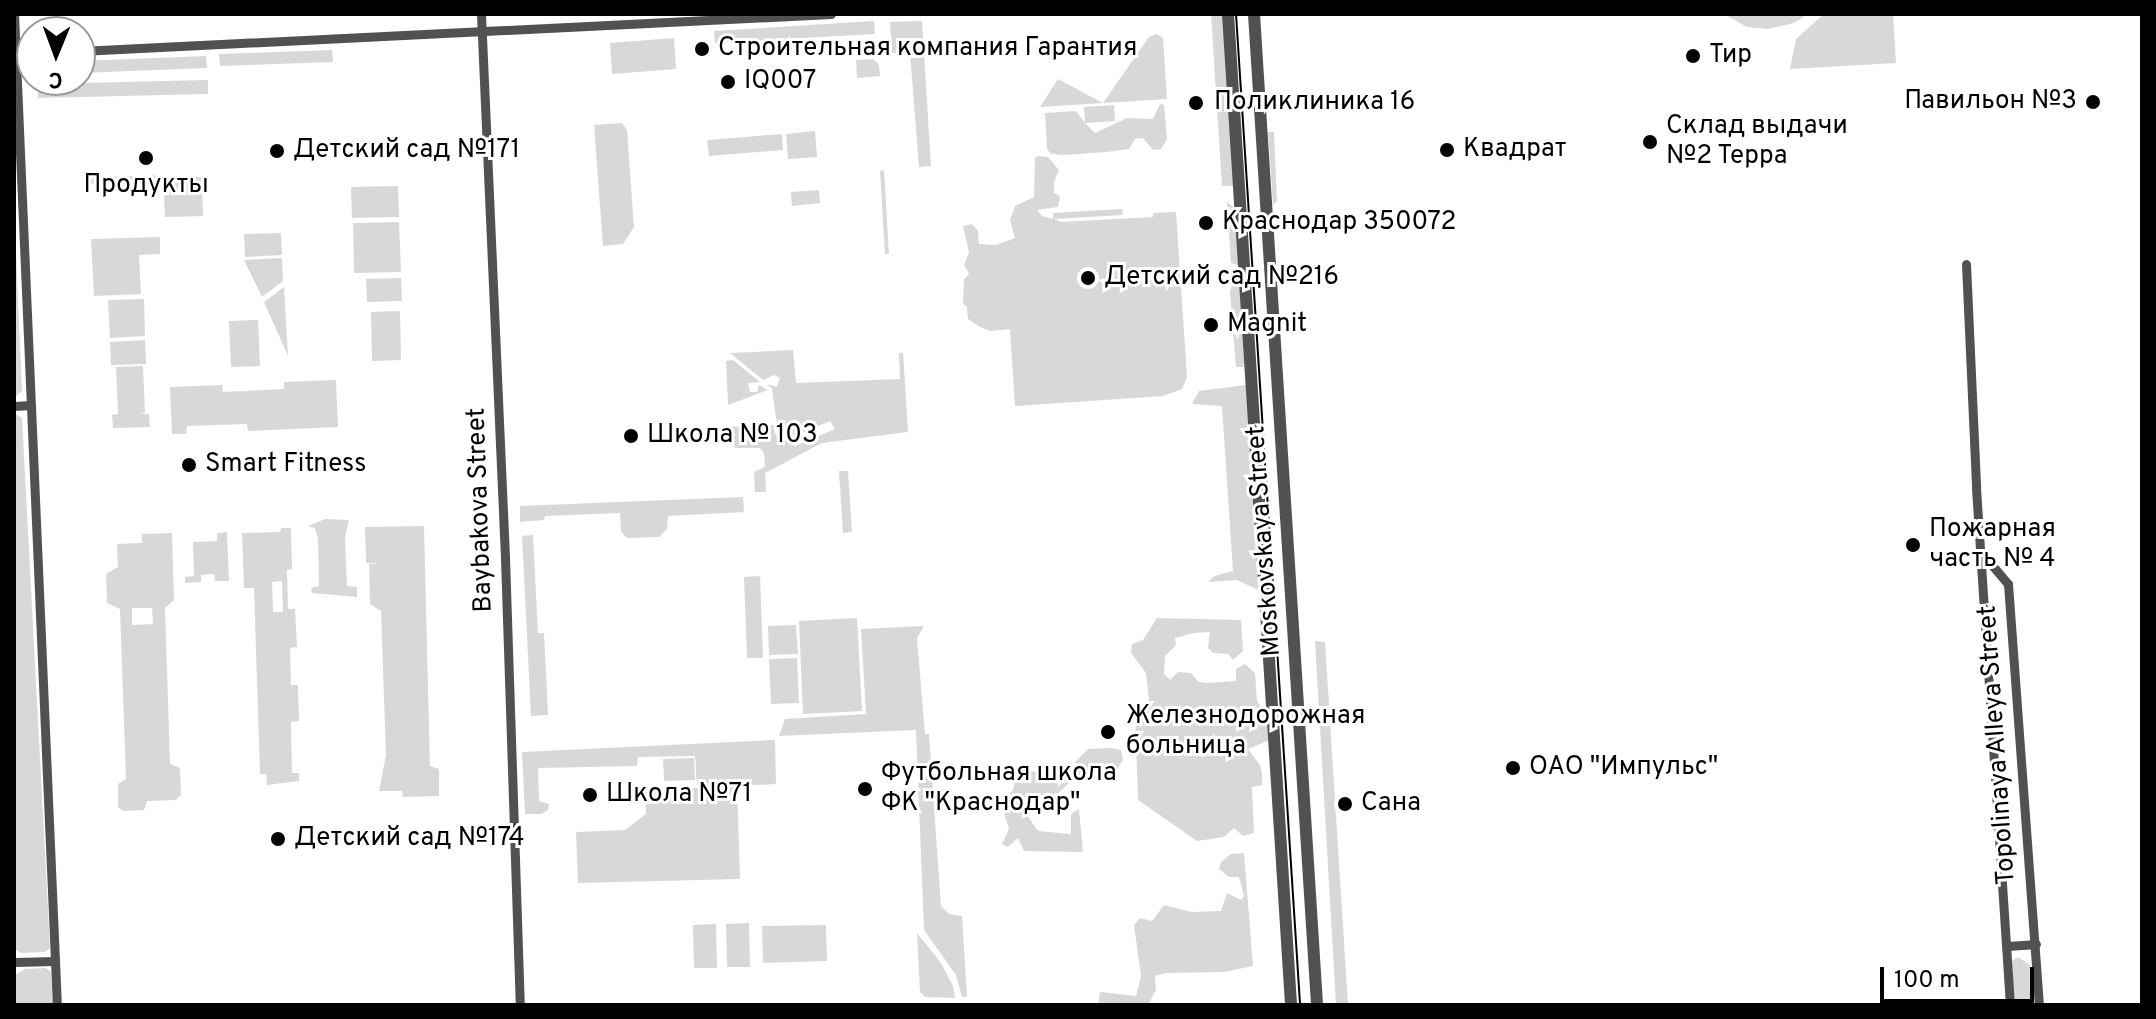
<!DOCTYPE html>
<meta charset="utf-8">
<style>
body{margin:0}
#map{position:relative;width:2156px;height:1019px;overflow:hidden;background:#fff;font-family:Overpass,sans-serif}
div>[style]{position:absolute}
[style*='--x']{left:calc(var(--x)*1px);top:calc(var(--y)*1px);width:calc(var(--w)*1px);rotate:calc(var(--a)*1deg)}
.green>*{inset:0;background:#d8d8d8}
.minor>*{height:9px;margin:-4.5px;padding:0 4.5px;transform-origin:4.5px;border-radius:4.5px;background:#515151}
.tertiary>*{height:12px;margin:-6px;padding:0 6px;transform-origin:6px;border-radius:6px;background:#515151}
.tram>*{height:2px;margin:-1px;padding:0 1px;transform-origin:1px;border-radius:1px;background:#000}
.dots>*{width:22px;height:22px;translate:-50% -50%;box-sizing:border-box;border:4px solid #fff;border-radius:50%}
span{translate:-50% -50%;white-space:nowrap;text-align:center;line-height:1.15;-webkit-text-stroke:6px #fff;paint-order:stroke}
.poi-label{font-size:26px;color:#000}
.left{translate:0 -50%;text-align:left}
.right{translate:-100% -50%;text-align:right}
.street-label{font-size:26px;color:#000}
.frame{position:absolute;inset:0;border:16px solid #000;pointer-events:none}
.north{position:absolute;left:16px;top:16px;width:80px;height:80px;box-sizing:border-box;background:#fff;border:2px solid #999;border-radius:50%;rotate:181deg;font-size:22px;font-weight:700;line-height:32px;text-align:center;color:#000}
.north::after{content:'';display:block;margin:auto;width:28px;height:36px;background:#000;clip-path:polygon(50% 0,100% 100%,50% 72%,0 100%)}
.scale{position:absolute;left:1880px;top:967px;width:154px;height:36px;box-sizing:border-box;border:4px solid #000;border-top:0;padding-left:10px;font-size:24px;line-height:28px;white-space:nowrap;color:#000;-webkit-text-stroke:6px #fff;paint-order:stroke}
</style>
<div id="map">
<div class="green">
<i style="clip-path:polygon(1211px 14px,1224px 14px,1235px 186px,1222px 186px)"></i>
<i style="clip-path:polygon(1724px 14px,1808px 14px,1794px 23px,1768px 29px,1747px 27px)"></i>
<i style="clip-path:polygon(1824px 14px,1893px 14px,1896px 63px,1790px 69px,1796px 39px)"></i>
<i style="clip-path:polygon(874px 21px,875px 34px,715px 43px,714px 31px)"></i>
<i style="clip-path:polygon(922px 21px,931px 166px,919px 167px,910px 53px,892px 53px,890px 22px)"></i>
<i style="clip-path:polygon(1157px 34px,1163px 38px,1167px 99px,1040px 107px,1058px 79px,1103px 103px,1149px 37px)"></i>
<i style="clip-path:polygon(674px 38px,676px 69px,612px 74px,610px 43px)"></i>
<i style="clip-path:polygon(332px 50px,333px 62px,220px 66px,219px 54px)"></i>
<i style="clip-path:polygon(206px 56px,207px 68px,80px 73px,80px 61px)"></i>
<i style="clip-path:polygon(873px 59px,879px 65px,880px 76px,857px 78px,856px 60px)"></i>
<i style="clip-path:polygon(208px 80px,208px 94px,38px 98px,38px 84px)"></i>
<i style="clip-path:polygon(1160px 104px,1164px 105px,1167px 139px,1161px 149px,1153px 150px,1143px 138px,1135px 139px,1129px 149px,1106px 152px,1064px 155px,1051px 154px,1047px 149px,1045px 113px,1076px 111px,1085px 123px,1084px 107px,1114px 105px,1115px 121px,1085px 123px,1095px 133px,1127px 118px,1153px 119px)"></i>
<i style="clip-path:polygon(622px 123px,627px 130px,634px 227px,623px 244px,603px 246px,594px 125px)"></i>
<i style="clip-path:polygon(815px 131px,817px 157px,788px 159px,786px 134px)"></i>
<i style="clip-path:polygon(1268px 132px,1274px 132px,1277px 201px,1273px 205px)"></i>
<i style="clip-path:polygon(782px 134px,783px 150px,709px 156px,707px 140px)"></i>
<i style="clip-path:polygon(1039px 156px,1048px 157px,1059px 170px,1054px 182px,1054px 193px,1060px 196px,1058px 207px,1037px 210px,1042px 216px,1053px 219px,1053px 213px,1122px 209px,1123px 215px,1054px 219px,1061px 222px,1153px 217px,1153px 213px,1176px 212px,1187px 377px,1182px 389px,1163px 396px,1015px 406px,1010px 329px,990px 331px,980px 327px,968px 319px,967px 307px,963px 303px,964px 279px,969px 274px,964px 265px,969px 252px,963px 226px,972px 224px,978px 231px,979px 244px,996px 245px,1015px 238px,1010px 220px,1015px 206px,1034px 197px,1035px 157px)"></i>
<i style="clip-path:polygon(884px 170px,889px 254px,885px 254px,880px 171px)"></i>
<i style="clip-path:polygon(155px 175px,156px 188px,141px 188px,140px 181px,88px 184px,88px 195px,84px 195px,83px 178px)"></i>
<i style="clip-path:polygon(202px 177px,203px 216px,165px 217px,163px 179px)"></i>
<i style="clip-path:polygon(398px 186px,399px 217px,352px 218px,351px 187px)"></i>
<i style="clip-path:polygon(819px 190px,820px 203px,792px 206px,791px 192px)"></i>
<i style="clip-path:polygon(1227px 202px,1237px 210px,1241px 266px,1231px 263px)"></i>
<i style="clip-path:polygon(14px 205px,22px 391px,14px 398px)"></i>
<i style="clip-path:polygon(399px 222px,401px 272px,354px 273px,353px 223px)"></i>
<i style="clip-path:polygon(281px 233px,282px 255px,245px 257px,244px 234px)"></i>
<i style="clip-path:polygon(160px 237px,160px 254px,139px 255px,141px 294px,94px 296px,91px 239px)"></i>
<i style="clip-path:polygon(282px 258px,283px 281px,262px 297px,244px 260px)"></i>
<i style="clip-path:polygon(401px 278px,402px 301px,367px 302px,366px 279px)"></i>
<i style="clip-path:polygon(1242px 281px,1244px 367px,1236px 367px,1230px 293px,1232px 284px)"></i>
<i style="clip-path:polygon(284px 287px,288px 356px,264px 302px)"></i>
<i style="clip-path:polygon(144px 299px,145px 336px,110px 338px,108px 300px)"></i>
<i style="clip-path:polygon(400px 311px,401px 360px,372px 361px,371px 312px)"></i>
<i style="clip-path:polygon(258px 320px,260px 366px,231px 367px,229px 321px)"></i>
<i style="clip-path:polygon(145px 340px,146px 364px,111px 365px,110px 342px)"></i>
<i style="clip-path:polygon(793px 350px,796px 383px,900px 379px,899px 353px,903px 353px,908px 432px,822px 443px,765px 473px,766px 492px,755px 492px,754px 472px,765px 467px,764px 453px,760px 448px,735px 448px,729px 427px,774px 425px,775px 434px,795px 446px,835px 429px,830px 421px,792px 437px,778px 432px,772px 389px,767px 384px,777px 387px,780px 378px,774px 375px,763px 380px,730px 353px)"></i>
<i style="clip-path:polygon(733px 360px,760px 382px,748px 383px,750px 392px,757px 392px,759px 385px,768px 390px,728px 405px,726px 361px)"></i>
<i style="clip-path:polygon(143px 366px,145px 413px,140px 414px,149px 414px,150px 427px,113px 428px,112px 415px,118px 414px,116px 367px)"></i>
<i style="clip-path:polygon(336px 380px,338px 427px,248px 431px,247px 424px,187px 426px,186px 434px,172px 434px,170px 387px,222px 385px,223px 392px,284px 389px,284px 382px)"></i>
<i style="clip-path:polygon(1246px 385px,1258px 574px,1258px 590px,1237px 580px,1208px 582px,1214px 576px,1233px 571px,1222px 406px,1192px 404px,1199px 391px)"></i>
<i style="clip-path:polygon(14px 413px,22px 418px,50px 948px,45px 952px,21px 953px,14px 949px)"></i>
<i style="clip-path:polygon(839px 471px,848px 471px,852px 532px,843px 533px)"></i>
<i style="clip-path:polygon(743px 497px,744px 512px,668px 516px,667px 529px,659px 537px,627px 538px,621px 531px,620px 513px,545px 516px,544px 520px,520px 522px,520px 506px)"></i>
<i style="clip-path:polygon(325px 519px,349px 520px,345px 538px,347px 586px,357px 587px,357px 597px,312px 593px,311px 588px,319px 586px,318px 539px,315px 528px,308px 526px)"></i>
<i style="clip-path:polygon(424px 526px,430px 766px,439px 769px,439px 796px,403px 797px,402px 791px,379px 791px,386px 755px,381px 611px,370px 604px,369px 564px,382px 563px,366px 563px,365px 527px)"></i>
<i style="clip-path:polygon(evenodd,281px 528px,291px 528px,292px 569px,287px 570px,288px 609px,295px 609px,297px 647px,290px 648px,291px 685px,298px 685px,299px 721px,291px 722px,292px 773px,299px 773px,299px 781px,267px 785px,266px 774px,260px 774px,254px 588px,244px 588px,242px 533px,280px 532px,281px 528px,282px 581px,283px 612px,273px 612px,272px 582px,282px 581px)"></i>
<i style="clip-path:polygon(227px 532px,229px 581px,215px 581px,214px 574px,201px 575px,201px 582px,185px 583px,185px 577px,194px 576px,193px 542px,217px 541px,217px 533px)"></i>
<i style="clip-path:polygon(evenodd,172px 533px,174px 600px,165px 608px,170px 764px,180px 768px,181px 795px,176px 800px,147px 801px,144px 810px,123px 811px,118px 807px,118px 784px,126px 779px,120px 609px,107px 603px,106px 574px,118px 567px,117px 544px,142px 543px,142px 534px,172px 533px,132px 608px,152px 608px,153px 624px,132px 625px,132px 608px)"></i>
<i style="clip-path:polygon(533px 535px,538px 633px,544px 633px,548px 715px,531px 716px,522px 536px)"></i>
<i style="clip-path:polygon(760px 576px,763px 658px,747px 658px,744px 577px)"></i>
<i style="clip-path:polygon(857px 618px,862px 711px,803px 714px,799px 621px)"></i>
<i style="clip-path:polygon(1157px 618px,1241px 620px,1243px 651px,1233px 660px,1228px 654px,1213px 653px,1208px 648px,1210px 632px,1194px 633px,1175px 638px,1176px 645px,1165px 656px,1164px 674px,1170px 680px,1178px 672px,1191px 673px,1199px 682px,1209px 683px,1236px 681px,1236px 669px,1245px 664px,1255px 673px,1257px 701px,1267px 716px,1270px 740px,1248px 749px,1260px 765px,1262px 774px,1262px 785px,1252px 787px,1254px 833px,1243px 836px,1234px 828px,1224px 837px,1197px 841px,1138px 800px,1135px 712px,1149px 700px,1146px 673px,1131px 653px,1132px 644px,1143px 640px)"></i>
<i style="clip-path:polygon(796px 625px,798px 654px,769px 655px,768px 626px)"></i>
<i style="clip-path:polygon(924px 626px,917px 638px,925px 734px,929px 734px,941px 906px,949px 914px,962px 916px,967px 997px,962px 997px,956px 975px,924px 930px,916px 730px,779px 736px,785px 719px,866px 714px,861px 629px)"></i>
<i style="clip-path:polygon(1315px 641px,1325px 642px,1348px 1005px,1336px 1005px)"></i>
<i style="clip-path:polygon(797px 658px,799px 703px,771px 704px,769px 659px)"></i>
<i style="clip-path:polygon(775px 740px,776px 784px,737px 786px,740px 879px,578px 883px,576px 832px,625px 830px,646px 814px,645px 790px,717px 787px,697px 786px,695px 756px,638px 757px,637px 766px,538px 768px,539px 801px,549px 804px,548px 810px,541px 814px,525px 814px,522px 752px)"></i>
<i style="clip-path:polygon(1111px 748px,1121px 750px,1123px 760px,1116px 771px,1096px 767px,1081px 780px,1070px 782px,1054px 797px,1024px 798px,1022px 808px,1038px 831px,1071px 834px,1071px 814px,1079px 809px,1083px 852px,1024px 851px,1018px 838px,1008px 847px,1002px 844px,1009px 829px,1001px 803px,1013px 790px,1015px 781px,1029px 770px,1053px 778px,1062px 776px,1088px 749px)"></i>
<i style="clip-path:polygon(694px 758px,695px 780px,664px 781px,663px 759px)"></i>
<i style="clip-path:polygon(1244px 853px,1253px 966px,1224px 972px,1166px 973px,1155px 976px,1156px 990px,1148px 1005px,1098px 1005px,1100px 992px,1136px 996px,1141px 976px,1134px 925px,1140px 918px,1152px 921px,1164px 905px,1192px 912px,1221px 911px,1227px 893px,1241px 900px,1244px 896px,1239px 877px,1229px 877px,1219px 869px,1221px 862px,1231px 854px)"></i>
<i style="clip-path:polygon(749px 923px,750px 967px,727px 967px,726px 924px)"></i>
<i style="clip-path:polygon(716px 924px,717px 968px,694px 968px,693px 925px)"></i>
<i style="clip-path:polygon(826px 925px,827px 961px,763px 963px,762px 926px)"></i>
<i style="clip-path:polygon(917px 933px,941px 963px,953px 986px,955px 998px,925px 997px,920px 992px)"></i>
<i style="clip-path:polygon(2018px 957px,2030px 965px,2032px 1005px,2014px 1005px,2012px 961px)"></i>
<i style="clip-path:polygon(46px 968px,51px 972px,53px 1005px,14px 1005px,16px 974px,25px 969px)"></i>
</div>
<div class="minor">
<i style="--x:14;--y:14;--w:992;--a:87.52"></i>
<i style="--x:481;--y:14;--w:545;--a:87.47"></i>
<i style="--x:505;--y:558;--w:447;--a:88.1"></i>
<i style="--x:80;--y:51;--w:752;--a:-2.82"></i>
<i style="--x:16;--y:54;--w:16;--a:-4"></i>
<i style="--x:1966;--y:264;--w:224;--a:87.4"></i>
<i style="--x:1976;--y:488;--w:518;--a:86.24"></i>
<i style="--x:14;--y:406;--w:17;--a:-3"></i>
<i style="--x:1981;--y:552;--w:42;--a:49.8"></i>
<i style="--x:2008;--y:584;--w:422;--a:85.8"></i>
<i style="--x:2007;--y:946;--w:29;--a:-4"></i>
<i style="--x:14;--y:962;--w:41;--a:-1.4"></i>
</div>
<div class="tertiary">
<i style="--x:1228;--y:14;--w:993;--a:86.36"></i>
<i style="--x:1254;--y:14;--w:993;--a:86.36"></i>
</div>
<div class="tram">
<i style="--x:1236;--y:14;--w:993;--a:86.3"></i>
</div>
<div class="dots">
<i style="left:702px;top:49px;background:#000"></i>
<i style="left:1693px;top:56px;background:#000"></i>
<i style="left:728px;top:82px;background:#000"></i>
<i style="left:2093px;top:102px;background:#000"></i>
<i style="left:1196px;top:103px;background:#000"></i>
<i style="left:1650px;top:142px;background:#000"></i>
<i style="left:1447px;top:150px;background:#000"></i>
<i style="left:277px;top:151px;background:#000"></i>
<i style="left:146px;top:158px;background:#000"></i>
<i style="left:1206px;top:223px;background:#000"></i>
<i style="left:1088px;top:278px;background:#000"></i>
<i style="left:1211px;top:325px;background:#000"></i>
<i style="left:631px;top:436px;background:#000"></i>
<i style="left:189px;top:465px;background:#000"></i>
<i style="left:1913px;top:545px;background:#000"></i>
<i style="left:1108px;top:732px;background:#000"></i>
<i style="left:1513px;top:768px;background:#000"></i>
<i style="left:865px;top:789px;background:#000"></i>
<i style="left:590px;top:795px;background:#000"></i>
<i style="left:1345px;top:804px;background:#000"></i>
<i style="left:278px;top:839px;background:#000"></i>
</div>
<div class="poi-label">
<span class="left" style="left:718px;top:49px">Строительная компания Гарантия</span>
<span class="left" style="left:1709px;top:56px">Тир</span>
<span class="left" style="left:744px;top:82px">IQ007</span>
<span class="right" style="left:2077px;top:102px">Павильон №3</span>
<span class="left" style="left:1214px;top:103px">Поликлиника 16</span>
<span class="left" style="left:1666px;top:142px">Склад выдачи<br>№2 Терра</span>
<span class="left" style="left:1463px;top:150px">Квадрат</span>
<span class="left" style="left:293px;top:151px">Детский сад №171</span>
<span style="left:146px;top:186px">Продукты</span>
<span class="left" style="left:1222px;top:223px">Краснодар 350072</span>
<span class="left" style="left:1104px;top:278px">Детский сад №216</span>
<span class="left" style="left:1227px;top:325px">Magnit</span>
<span class="left" style="left:647px;top:436px">Школа № 103</span>
<span class="left" style="left:205px;top:465px">Smart Fitness</span>
<span class="left" style="left:1929px;top:545px">Пожарная<br>часть № 4</span>
<span class="left" style="left:1126px;top:732px">Железнодорожная<br>больница</span>
<span class="left" style="left:1529px;top:768px">ОАО "Импульс"</span>
<span class="left" style="left:881px;top:789px">Футбольная школа<br>ФК "Краснодар"</span>
<span class="left" style="left:606px;top:795px">Школа №71</span>
<span class="left" style="left:1361px;top:804px">Сана</span>
<span class="left" style="left:294px;top:839px">Детский сад №174</span>
</div>
<div class="street-label">
<span style="left:481px;top:510px;rotate:-92deg">Baybakova Street</span>
<span style="left:1265px;top:541px;rotate:-94deg">Moskovskaya Street</span>
<span style="left:1998px;top:745px;rotate:-94deg">Topolinaya Alleya Street</span>
</div>
<div class="frame"></div>
<div class="north">С</div>
<div class="scale">100 m</div>
</div>
